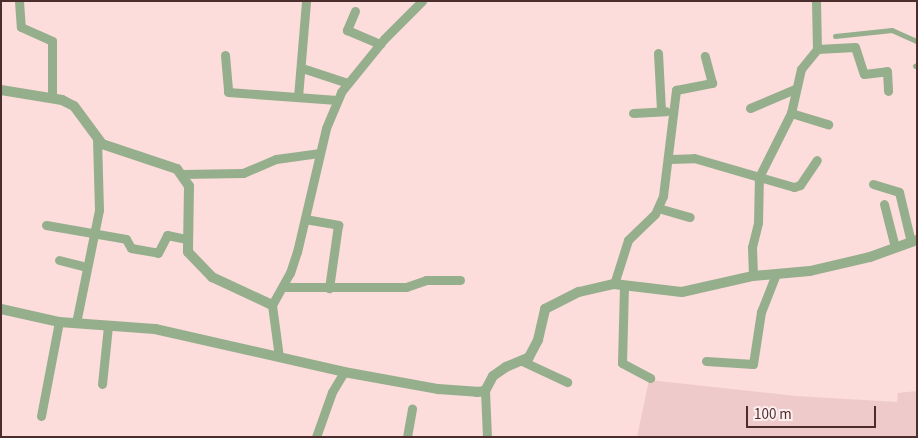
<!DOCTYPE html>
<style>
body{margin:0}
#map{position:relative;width:918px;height:438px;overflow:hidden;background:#fddcdc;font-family:"Source Sans 3",sans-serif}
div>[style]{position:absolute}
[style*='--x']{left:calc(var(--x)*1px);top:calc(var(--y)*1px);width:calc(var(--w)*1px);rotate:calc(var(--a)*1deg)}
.built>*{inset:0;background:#efcaca}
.service>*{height:4.5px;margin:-2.25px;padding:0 2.25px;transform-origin:2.25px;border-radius:2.25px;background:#95af8d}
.minor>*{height:9px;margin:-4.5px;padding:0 4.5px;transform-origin:4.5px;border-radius:4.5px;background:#95af8d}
.tertiary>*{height:10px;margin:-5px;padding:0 5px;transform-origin:5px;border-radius:5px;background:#95af8d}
span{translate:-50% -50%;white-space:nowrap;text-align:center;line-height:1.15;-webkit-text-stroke:4.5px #fee;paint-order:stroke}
.frame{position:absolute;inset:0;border:2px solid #4c2d2e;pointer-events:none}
.scale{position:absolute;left:746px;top:406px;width:130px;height:22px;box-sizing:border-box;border:2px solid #4c2d2e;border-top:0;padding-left:6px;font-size:15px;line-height:18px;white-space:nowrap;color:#4c2d2e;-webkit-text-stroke:4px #fee;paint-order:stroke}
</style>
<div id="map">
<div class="built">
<i style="clip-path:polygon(649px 380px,796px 396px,897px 402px,898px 393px,917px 391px,917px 437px,637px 437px)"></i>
</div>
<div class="service">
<i style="--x:835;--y:36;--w:57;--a:-6"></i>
<i style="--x:892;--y:30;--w:27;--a:24"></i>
<i style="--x:915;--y:66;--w:2;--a:-27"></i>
</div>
<div class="minor">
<i style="--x:19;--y:1;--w:26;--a:86"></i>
<i style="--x:21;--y:27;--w:34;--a:24"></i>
<i style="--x:52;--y:41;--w:57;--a:90"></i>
<i style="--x:355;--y:11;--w:21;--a:113"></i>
<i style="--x:347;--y:30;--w:36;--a:23"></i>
<i style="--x:817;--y:49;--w:38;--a:-3"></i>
<i style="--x:855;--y:47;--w:28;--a:72"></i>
<i style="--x:864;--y:74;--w:23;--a:-7"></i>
<i style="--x:887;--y:71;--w:20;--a:87"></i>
<i style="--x:658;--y:53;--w:58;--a:87"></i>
<i style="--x:225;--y:55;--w:37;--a:85"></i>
<i style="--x:228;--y:92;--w:109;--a:4.2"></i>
<i style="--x:302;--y:68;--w:48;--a:18.1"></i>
<i style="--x:298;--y:97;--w:96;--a:-85.2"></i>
<i style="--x:750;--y:108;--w:49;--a:-22.9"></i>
<i style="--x:633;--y:113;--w:33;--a:-3"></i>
<i style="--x:791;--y:113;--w:39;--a:17"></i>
<i style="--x:670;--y:159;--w:24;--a:-2"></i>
<i style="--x:694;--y:158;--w:104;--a:16.2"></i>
<i style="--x:794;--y:187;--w:6;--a:-18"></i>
<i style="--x:800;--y:185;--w:30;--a:-56"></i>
<i style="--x:181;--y:174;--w:62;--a:-0.9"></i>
<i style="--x:243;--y:173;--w:36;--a:-23"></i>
<i style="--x:276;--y:159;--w:43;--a:-7.9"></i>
<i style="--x:873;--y:184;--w:27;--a:17"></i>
<i style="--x:899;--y:192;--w:51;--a:76.5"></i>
<i style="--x:884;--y:204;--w:44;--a:75.7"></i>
<i style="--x:658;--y:208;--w:33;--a:16"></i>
<i style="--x:305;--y:219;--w:34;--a:10"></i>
<i style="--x:338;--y:225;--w:64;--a:98.1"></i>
<i style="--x:46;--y:225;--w:81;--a:9.9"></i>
<i style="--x:126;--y:239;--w:10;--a:61"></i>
<i style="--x:131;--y:248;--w:27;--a:10"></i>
<i style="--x:158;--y:253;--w:20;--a:-63"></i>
<i style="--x:167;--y:235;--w:19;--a:12"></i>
<i style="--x:59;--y:260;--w:29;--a:14"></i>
<i style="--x:753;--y:276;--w:29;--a:-92"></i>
<i style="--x:752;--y:247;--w:25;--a:-76"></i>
<i style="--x:758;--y:223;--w:46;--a:-88.8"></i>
<i style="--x:759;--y:177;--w:72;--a:-63.4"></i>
<i style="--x:791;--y:113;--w:45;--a:-77.2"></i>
<i style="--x:801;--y:69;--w:26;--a:-51"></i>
<i style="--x:817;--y:49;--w:48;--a:-91.2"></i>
<i style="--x:614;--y:284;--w:46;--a:-72.3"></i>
<i style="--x:628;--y:240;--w:37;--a:-44"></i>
<i style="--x:655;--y:214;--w:20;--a:-66"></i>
<i style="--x:663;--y:196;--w:107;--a:-83"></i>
<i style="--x:676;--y:90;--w:37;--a:-11"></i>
<i style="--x:712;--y:83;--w:28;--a:-105"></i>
<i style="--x:624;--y:286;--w:77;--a:91.5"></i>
<i style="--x:622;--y:363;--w:32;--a:28"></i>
<i style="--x:284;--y:287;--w:122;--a:0"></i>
<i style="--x:406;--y:287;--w:21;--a:-19"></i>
<i style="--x:426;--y:280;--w:34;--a:0"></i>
<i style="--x:76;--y:323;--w:115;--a:-78.5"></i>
<i style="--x:99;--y:210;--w:71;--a:-91.6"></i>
<i style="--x:279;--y:357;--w:52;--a:-97.7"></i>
<i style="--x:272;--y:305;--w:37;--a:-61"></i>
<i style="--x:290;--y:273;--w:22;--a:-72"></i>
<i style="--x:297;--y:252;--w:127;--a:-76.8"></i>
<i style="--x:326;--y:128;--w:39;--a:-67"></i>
<i style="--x:341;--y:92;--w:68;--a:-50.9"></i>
<i style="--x:384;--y:39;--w:54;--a:-45"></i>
<i style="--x:522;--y:361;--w:50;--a:25"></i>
<i style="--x:706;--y:361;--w:47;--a:3.7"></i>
<i style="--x:753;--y:364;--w:53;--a:-81.3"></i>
<i style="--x:761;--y:312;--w:41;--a:-68.5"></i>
<i style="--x:102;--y:384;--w:58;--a:-84.1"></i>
<i style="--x:485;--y:391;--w:46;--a:87.5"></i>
<i style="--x:41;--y:416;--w:96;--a:-79.2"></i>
<i style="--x:316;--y:437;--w:48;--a:-70.4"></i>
<i style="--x:332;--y:392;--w:23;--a:-59"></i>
<i style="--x:407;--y:437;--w:29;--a:-80"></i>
</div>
<div class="tertiary">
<i style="--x:1;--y:90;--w:62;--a:9.3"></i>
<i style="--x:62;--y:100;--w:13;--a:27"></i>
<i style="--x:74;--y:106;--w:47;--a:53.6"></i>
<i style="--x:102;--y:144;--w:79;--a:18.4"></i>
<i style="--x:177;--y:169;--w:21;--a:55"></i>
<i style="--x:189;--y:186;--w:66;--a:90.9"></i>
<i style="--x:188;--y:252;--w:35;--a:46"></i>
<i style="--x:212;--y:277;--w:66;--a:25"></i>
<i style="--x:1;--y:309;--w:59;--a:12.6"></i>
<i style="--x:59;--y:322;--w:96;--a:4.2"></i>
<i style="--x:155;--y:329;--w:194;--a:12.8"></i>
<i style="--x:344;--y:372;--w:96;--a:10.3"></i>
<i style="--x:438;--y:389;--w:39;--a:4"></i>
<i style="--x:477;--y:392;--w:8;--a:-7"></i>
<i style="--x:485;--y:391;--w:17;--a:-62"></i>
<i style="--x:493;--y:376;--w:16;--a:-35"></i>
<i style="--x:506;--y:367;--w:25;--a:-23"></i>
<i style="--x:529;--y:357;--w:19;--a:-62"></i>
<i style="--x:538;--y:340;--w:32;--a:-77"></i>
<i style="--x:545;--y:309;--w:38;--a:-27"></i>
<i style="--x:579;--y:292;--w:36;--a:-13"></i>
<i style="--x:614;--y:284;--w:68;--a:6.7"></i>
<i style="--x:682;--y:292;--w:73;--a:-12.7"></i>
<i style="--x:753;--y:276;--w:57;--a:-5"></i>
<i style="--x:810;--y:271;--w:62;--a:-13.1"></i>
<i style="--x:870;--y:257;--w:50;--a:-19.9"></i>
</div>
<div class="frame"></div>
<div class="scale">100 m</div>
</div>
